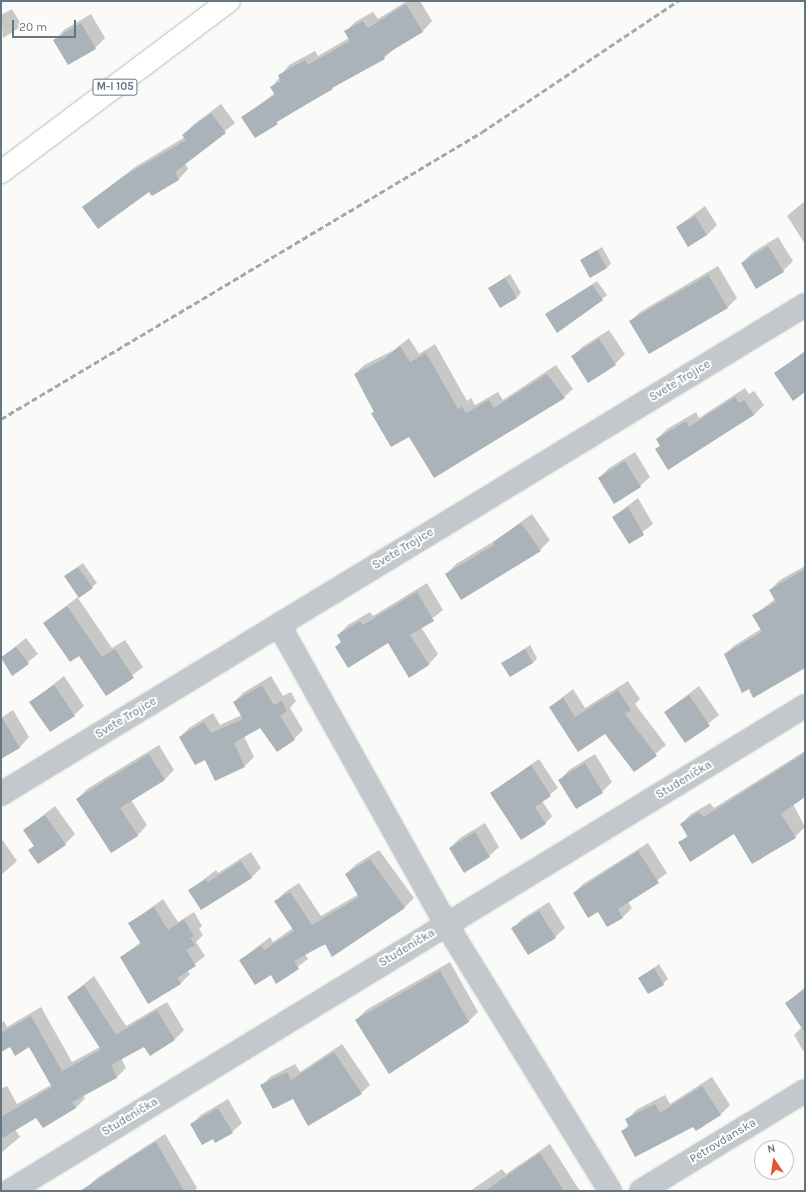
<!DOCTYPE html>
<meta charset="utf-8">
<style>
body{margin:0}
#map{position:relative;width:806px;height:1192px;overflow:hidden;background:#fafaf8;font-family:Karla,sans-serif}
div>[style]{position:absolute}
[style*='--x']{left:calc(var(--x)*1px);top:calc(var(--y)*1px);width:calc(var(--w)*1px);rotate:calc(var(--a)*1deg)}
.shadow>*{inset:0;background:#0003}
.building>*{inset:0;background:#aab3b9}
.roads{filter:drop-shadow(0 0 1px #b5babe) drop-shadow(0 0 1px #b5babe)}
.street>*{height:22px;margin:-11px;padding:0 11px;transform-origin:11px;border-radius:11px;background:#c3c8cc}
.primary>*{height:22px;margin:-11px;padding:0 11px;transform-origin:11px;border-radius:11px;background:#fff}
.rail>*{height:3px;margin-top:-1.5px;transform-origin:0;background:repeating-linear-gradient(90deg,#a2aab0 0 6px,transparent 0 9px)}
span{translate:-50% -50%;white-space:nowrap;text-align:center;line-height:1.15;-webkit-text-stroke:4px #fff;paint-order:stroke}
.shield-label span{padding:1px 3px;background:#fff;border:1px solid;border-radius:3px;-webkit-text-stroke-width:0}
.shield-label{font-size:11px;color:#657683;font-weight:700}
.street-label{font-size:12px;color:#657683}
.frame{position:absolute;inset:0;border:2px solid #657683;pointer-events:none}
.north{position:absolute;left:754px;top:1140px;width:40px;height:40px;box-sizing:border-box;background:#fff;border:1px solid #c1c8cd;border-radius:50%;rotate:347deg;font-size:11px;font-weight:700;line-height:16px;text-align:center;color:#657683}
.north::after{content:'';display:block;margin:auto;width:14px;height:18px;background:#e4572e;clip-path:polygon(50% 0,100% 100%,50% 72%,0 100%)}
.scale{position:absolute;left:12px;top:20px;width:64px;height:18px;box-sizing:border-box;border:2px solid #657683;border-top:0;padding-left:5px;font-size:12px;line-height:14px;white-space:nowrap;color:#657683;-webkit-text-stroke:3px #fff;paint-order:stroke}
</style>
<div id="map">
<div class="shadow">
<i style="clip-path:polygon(407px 1px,420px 1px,432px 21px,423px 31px,394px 49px,384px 58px,338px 84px,255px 136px,243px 117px,275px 93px,272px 87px,289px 65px,315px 51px,318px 56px,349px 38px,345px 32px,355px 22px,373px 12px,378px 19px)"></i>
<i style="clip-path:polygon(12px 9px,22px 26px,3px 38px,1px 15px)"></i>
<i style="clip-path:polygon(91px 14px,105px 38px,95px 48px,55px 40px,64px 30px)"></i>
<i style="clip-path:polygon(221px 104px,235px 123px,185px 163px,188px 169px,179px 179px,152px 194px,150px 190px,84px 207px,135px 167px,185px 137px,183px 135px,193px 125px)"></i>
<i style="clip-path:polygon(805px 201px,805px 244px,787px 216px)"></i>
<i style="clip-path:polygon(705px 206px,717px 225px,707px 235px,688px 246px,677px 227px)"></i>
<i style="clip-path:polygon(778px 237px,793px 261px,783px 271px,742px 263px,752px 253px)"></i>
<i style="clip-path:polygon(602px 247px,611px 263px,607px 268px,581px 260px)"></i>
<i style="clip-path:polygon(718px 266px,737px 298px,727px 308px,631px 321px,640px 312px)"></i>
<i style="clip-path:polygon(510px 274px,521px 293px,517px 297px,489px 288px)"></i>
<i style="clip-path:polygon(597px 281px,607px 295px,602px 299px,546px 314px)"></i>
<i style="clip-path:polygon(609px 330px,625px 354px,615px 364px,572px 357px,582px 347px)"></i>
<i style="clip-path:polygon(409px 338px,419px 354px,435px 344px,467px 401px,471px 398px,475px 405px,498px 392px,503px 400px,556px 365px,573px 389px,564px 397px,409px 436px,372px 414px,375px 411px,355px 374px,364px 365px,394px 350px)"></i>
<i style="clip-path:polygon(805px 351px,805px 392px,775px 373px)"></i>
<i style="clip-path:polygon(745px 388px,749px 394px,754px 391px,764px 405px,754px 415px,668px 468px,656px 449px,661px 445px,657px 439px,667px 429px,696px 412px,699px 418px)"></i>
<i style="clip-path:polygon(635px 452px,650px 477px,640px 486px,599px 478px,609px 468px)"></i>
<i style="clip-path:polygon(638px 498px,653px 524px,629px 543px,613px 517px)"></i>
<i style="clip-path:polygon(532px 514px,550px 540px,540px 550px,446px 574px,456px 564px,496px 540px)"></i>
<i style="clip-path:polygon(83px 563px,97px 583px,78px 598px,112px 648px,125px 640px,143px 667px,106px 695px,79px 654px,44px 623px,79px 596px,65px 576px)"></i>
<i style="clip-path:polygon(805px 566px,805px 667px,750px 688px,725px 654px,735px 645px,761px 629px,753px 616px,775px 599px,770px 590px,780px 580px)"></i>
<i style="clip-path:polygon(427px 583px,443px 610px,421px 627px,438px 654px,429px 664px,409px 676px,388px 642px,336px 647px,342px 641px,338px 635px,348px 625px,370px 612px,373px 616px)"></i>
<i style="clip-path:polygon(26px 638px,38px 654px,12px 675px,1px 658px)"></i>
<i style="clip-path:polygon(530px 645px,537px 658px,533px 663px,503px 663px)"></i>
<i style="clip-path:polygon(64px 676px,84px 706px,74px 715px,31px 702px)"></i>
<i style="clip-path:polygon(271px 676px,283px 696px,291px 692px,296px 701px,290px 708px,303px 730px,294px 739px,260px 726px,244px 736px,254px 757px,245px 766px,215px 780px,205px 758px,180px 737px,189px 728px,213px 713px,220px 725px,242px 715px,234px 702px,243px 693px)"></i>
<i style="clip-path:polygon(628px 681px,640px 699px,635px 704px,666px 745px,635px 771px,606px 733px,550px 707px,573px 689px,585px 708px)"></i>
<i style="clip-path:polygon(699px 686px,719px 715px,685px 742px,665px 712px)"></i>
<i style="clip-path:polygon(13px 710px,29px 737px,20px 747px,1px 758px,1px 718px)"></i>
<i style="clip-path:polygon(159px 745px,174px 770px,165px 779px,131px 800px,147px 825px,138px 835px,112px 852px,77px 799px,87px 789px)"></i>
<i style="clip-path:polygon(805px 751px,805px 796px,793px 804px,805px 827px,795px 837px,735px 833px,680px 843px,688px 835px,681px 824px,691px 814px,710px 803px,714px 808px)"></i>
<i style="clip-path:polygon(595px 754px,612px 782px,602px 792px,560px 780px,569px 770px)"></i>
<i style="clip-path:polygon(539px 759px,558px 788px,542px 801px,552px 816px,545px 824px,491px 793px)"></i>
<i style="clip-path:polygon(55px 806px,75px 834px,65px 844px,24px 830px)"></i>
<i style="clip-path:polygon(485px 823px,499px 847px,489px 856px,450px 848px,460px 838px)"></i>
<i style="clip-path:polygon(1px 838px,17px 861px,1px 875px)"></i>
<i style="clip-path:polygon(648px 843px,667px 873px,628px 902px,632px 908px,623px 917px,599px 911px,574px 893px,583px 884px)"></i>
<i style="clip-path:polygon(379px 850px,414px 898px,405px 907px,305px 954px,308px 959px,276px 983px,271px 974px,240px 960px,270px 937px,273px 942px,293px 928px,276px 901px,285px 892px,299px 883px,321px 916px,359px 894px,346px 874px,355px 865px)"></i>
<i style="clip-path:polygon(251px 852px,261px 868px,251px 878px,190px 890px,216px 870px,218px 873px)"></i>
<i style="clip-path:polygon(163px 899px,178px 922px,194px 912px,202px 926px,199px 929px,203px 935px,196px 942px,205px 956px,187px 970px,190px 974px,181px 983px,149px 1003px,121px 957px,141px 942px,129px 924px)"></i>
<i style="clip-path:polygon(549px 902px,565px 928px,555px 937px,513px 928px,522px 919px)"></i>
<i style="clip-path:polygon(450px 962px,478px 1012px,468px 1022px,356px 1020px,366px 1010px)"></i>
<i style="clip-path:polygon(659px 964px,668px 979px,663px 984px,640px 978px)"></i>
<i style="clip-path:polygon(94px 976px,126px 1026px,167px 1002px,184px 1030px,175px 1039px,144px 1046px,121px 1058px,126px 1068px,117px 1077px,83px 1095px,85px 1098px,76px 1108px,43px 1127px,37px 1116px,15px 1129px,20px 1137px,1px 1153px,1px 1089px,7px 1086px,17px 1104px,51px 1085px,29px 1046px,10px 1046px,1px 1051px,1px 1023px,4px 1021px,7px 1027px,41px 1007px,72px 1062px,100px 1047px,68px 997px)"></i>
<i style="clip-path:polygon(805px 987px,805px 1054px,794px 1035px,802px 1027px,786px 1004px)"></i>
<i style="clip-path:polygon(342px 1044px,370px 1085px,361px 1093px,293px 1097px,262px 1086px,270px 1077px,295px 1064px,300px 1072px)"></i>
<i style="clip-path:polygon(712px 1077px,730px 1105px,720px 1115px,693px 1126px,622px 1132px,629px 1124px,627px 1120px,636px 1110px,665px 1095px,670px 1104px)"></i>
<i style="clip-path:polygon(228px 1099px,242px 1123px,232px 1132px,213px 1138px,191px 1125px,201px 1115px)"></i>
<i style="clip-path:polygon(165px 1134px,197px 1188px,194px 1191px,91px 1191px,88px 1187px,97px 1178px)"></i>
<i style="clip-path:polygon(550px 1144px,580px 1191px,470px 1191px,502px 1169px,506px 1174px)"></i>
</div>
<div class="building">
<i style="clip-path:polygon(406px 4px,423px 32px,383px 56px,385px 59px,332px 88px,333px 89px,276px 122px,278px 124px,255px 138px,241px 117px,275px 95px,270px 87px,281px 81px,278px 75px,305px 60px,308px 65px,350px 41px,344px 31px,363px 21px,368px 28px)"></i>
<i style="clip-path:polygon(81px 23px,96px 49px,68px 65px,53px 40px)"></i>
<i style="clip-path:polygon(211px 113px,226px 133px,175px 172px,179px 180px,152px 196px,149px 192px,98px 229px,82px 207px,124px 176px,186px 140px,182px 135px)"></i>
<i style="clip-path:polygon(695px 216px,707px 235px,688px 247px,676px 227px)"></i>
<i style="clip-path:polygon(768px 246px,784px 272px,756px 289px,741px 263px)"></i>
<i style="clip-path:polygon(597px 250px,607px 268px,590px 278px,580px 260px)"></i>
<i style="clip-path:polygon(708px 275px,728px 308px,649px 354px,629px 321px)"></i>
<i style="clip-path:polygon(505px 278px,517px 298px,500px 308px,488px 288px)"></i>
<i style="clip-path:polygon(592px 285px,603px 300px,557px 333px,545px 314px)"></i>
<i style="clip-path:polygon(599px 339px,616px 365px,588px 383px,571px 356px)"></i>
<i style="clip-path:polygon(400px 346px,410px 362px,426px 353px,458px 409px,462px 407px,466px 413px,489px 400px,494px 408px,547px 374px,565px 398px,434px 478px,409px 437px,391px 447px,371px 413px,374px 412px,354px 374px,384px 359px)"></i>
<i style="clip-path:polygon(805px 352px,805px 392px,793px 401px,774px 373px)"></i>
<i style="clip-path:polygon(735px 397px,739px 403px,744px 400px,754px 415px,668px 470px,655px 449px,660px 446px,656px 439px,686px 421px,689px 427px)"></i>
<i style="clip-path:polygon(625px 461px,641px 487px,614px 504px,598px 478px)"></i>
<i style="clip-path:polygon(628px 507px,644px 535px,629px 544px,612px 517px)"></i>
<i style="clip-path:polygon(521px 523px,541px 551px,461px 600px,445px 574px,494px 545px,493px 542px)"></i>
<i style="clip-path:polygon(78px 567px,93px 588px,79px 598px,64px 576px)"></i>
<i style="clip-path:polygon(805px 569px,805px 668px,753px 698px,749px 689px,742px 693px,724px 654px,762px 632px,752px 615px,776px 602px,769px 590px)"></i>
<i style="clip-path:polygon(417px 592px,434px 621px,410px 635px,429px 665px,409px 678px,388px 643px,348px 668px,335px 647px,341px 642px,337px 635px,360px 621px,363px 625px)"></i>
<i style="clip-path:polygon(67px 606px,102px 657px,115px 649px,134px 678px,106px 696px,79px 656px,70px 662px,43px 623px)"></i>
<i style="clip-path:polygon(16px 647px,29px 664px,12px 676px,1px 657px)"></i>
<i style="clip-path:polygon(525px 649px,533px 663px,510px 677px,501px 663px)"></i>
<i style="clip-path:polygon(54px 685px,75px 716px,50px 732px,29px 702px)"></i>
<i style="clip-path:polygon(262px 685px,274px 705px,282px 701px,287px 711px,280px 716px,295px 740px,277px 752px,260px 728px,234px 743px,245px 767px,215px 781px,205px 760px,195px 765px,179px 737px,204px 722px,211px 733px,243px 719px,233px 702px)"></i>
<i style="clip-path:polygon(618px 690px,631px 710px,625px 714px,657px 756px,634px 772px,605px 734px,578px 752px,549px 707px,563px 698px,575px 717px)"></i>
<i style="clip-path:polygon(689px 695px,710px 726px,685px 743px,664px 712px)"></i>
<i style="clip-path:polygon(1px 716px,20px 748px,1px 759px)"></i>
<i style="clip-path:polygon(805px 753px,805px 797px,781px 814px,796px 838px,752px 864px,734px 834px,690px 862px,678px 842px,688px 837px,680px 824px,699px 812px,704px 817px)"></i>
<i style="clip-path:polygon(149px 754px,165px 780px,120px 808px,138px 836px,111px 853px,76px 799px)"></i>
<i style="clip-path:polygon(585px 763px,603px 793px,576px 809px,558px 780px)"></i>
<i style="clip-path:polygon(531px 765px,551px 796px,535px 807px,546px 824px,521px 840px,490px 793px)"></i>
<i style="clip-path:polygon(45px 815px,66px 845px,38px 864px,28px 850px,34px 846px,23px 830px)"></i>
<i style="clip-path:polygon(475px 832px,490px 857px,464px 873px,449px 848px)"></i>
<i style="clip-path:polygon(638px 851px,659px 883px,618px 909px,623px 918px,607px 927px,598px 912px,588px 918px,573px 893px)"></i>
<i style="clip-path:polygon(370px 859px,405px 908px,332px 957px,325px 944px,294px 961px,299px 969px,276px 984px,271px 975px,255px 985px,239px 960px,261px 946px,264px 950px,294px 931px,274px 901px,290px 892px,312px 925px,359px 897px,345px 874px)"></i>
<i style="clip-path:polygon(241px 861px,252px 878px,201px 910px,188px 890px,206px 879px,208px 882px)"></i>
<i style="clip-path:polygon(154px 907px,168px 930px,184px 920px,194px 936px,190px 938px,195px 945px,186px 950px,196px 966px,177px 978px,181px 984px,148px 1004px,120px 957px,141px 944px,128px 923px)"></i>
<i style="clip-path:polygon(539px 911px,556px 938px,528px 955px,511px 928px)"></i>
<i style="clip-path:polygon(654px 968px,664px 985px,648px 994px,638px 978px)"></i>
<i style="clip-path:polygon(440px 971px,469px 1022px,389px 1074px,355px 1020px)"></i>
<i style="clip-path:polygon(84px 985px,116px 1035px,157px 1010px,175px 1040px,150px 1056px,144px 1047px,111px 1065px,117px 1078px,72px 1102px,76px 1108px,43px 1128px,36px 1118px,1px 1139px,1px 1117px,52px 1087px,29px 1047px,15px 1056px,10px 1047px,1px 1052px,1px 1033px,31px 1016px,62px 1071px,101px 1050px,67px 997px)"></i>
<i style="clip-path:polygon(805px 989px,805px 1033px,785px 1003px)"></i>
<i style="clip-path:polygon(334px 1052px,362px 1094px,308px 1126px,293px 1099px,273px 1109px,260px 1085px,287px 1072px,291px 1080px)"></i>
<i style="clip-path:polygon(702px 1086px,721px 1115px,696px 1131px,693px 1127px,635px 1157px,621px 1131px,629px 1127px,625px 1119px,655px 1104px,660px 1113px)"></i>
<i style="clip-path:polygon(218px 1108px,233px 1133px,215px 1143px,213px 1139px,202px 1145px,190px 1124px)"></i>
<i style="clip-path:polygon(156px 1142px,184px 1191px,80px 1191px,130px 1158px)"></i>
<i style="clip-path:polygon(540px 1153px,564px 1191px,485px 1191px)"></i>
</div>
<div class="roads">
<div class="street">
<i style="--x:279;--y:625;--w:342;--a:60.8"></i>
<i style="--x:446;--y:924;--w:313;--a:58.4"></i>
<i style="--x:1;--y:794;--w:941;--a:-31.31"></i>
<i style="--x:10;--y:1191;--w:931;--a:-31.39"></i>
<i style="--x:641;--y:1191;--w:192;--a:-31.4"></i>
</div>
<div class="primary">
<i style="--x:1;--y:172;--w:285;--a:-36.9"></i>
</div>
</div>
<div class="rail">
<i style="--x:1;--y:419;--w:560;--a:-30.82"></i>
<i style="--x:482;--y:132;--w:236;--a:-33.8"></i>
</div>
<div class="shield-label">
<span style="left:115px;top:87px">M-I 105</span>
</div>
<div class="street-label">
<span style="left:680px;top:381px;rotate:-31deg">Svete Trojice</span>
<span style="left:403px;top:549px;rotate:-31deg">Svete Trojice</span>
<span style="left:126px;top:718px;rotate:-31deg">Svete Trojice</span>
<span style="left:684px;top:780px;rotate:-31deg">Studenička</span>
<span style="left:407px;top:948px;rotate:-31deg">Studenička</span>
<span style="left:130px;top:1117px;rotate:-31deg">Studenička</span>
<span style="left:723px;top:1141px;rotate:-31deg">Petrovdanska</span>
</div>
<div class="frame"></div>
<div class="north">N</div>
<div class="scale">20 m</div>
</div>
